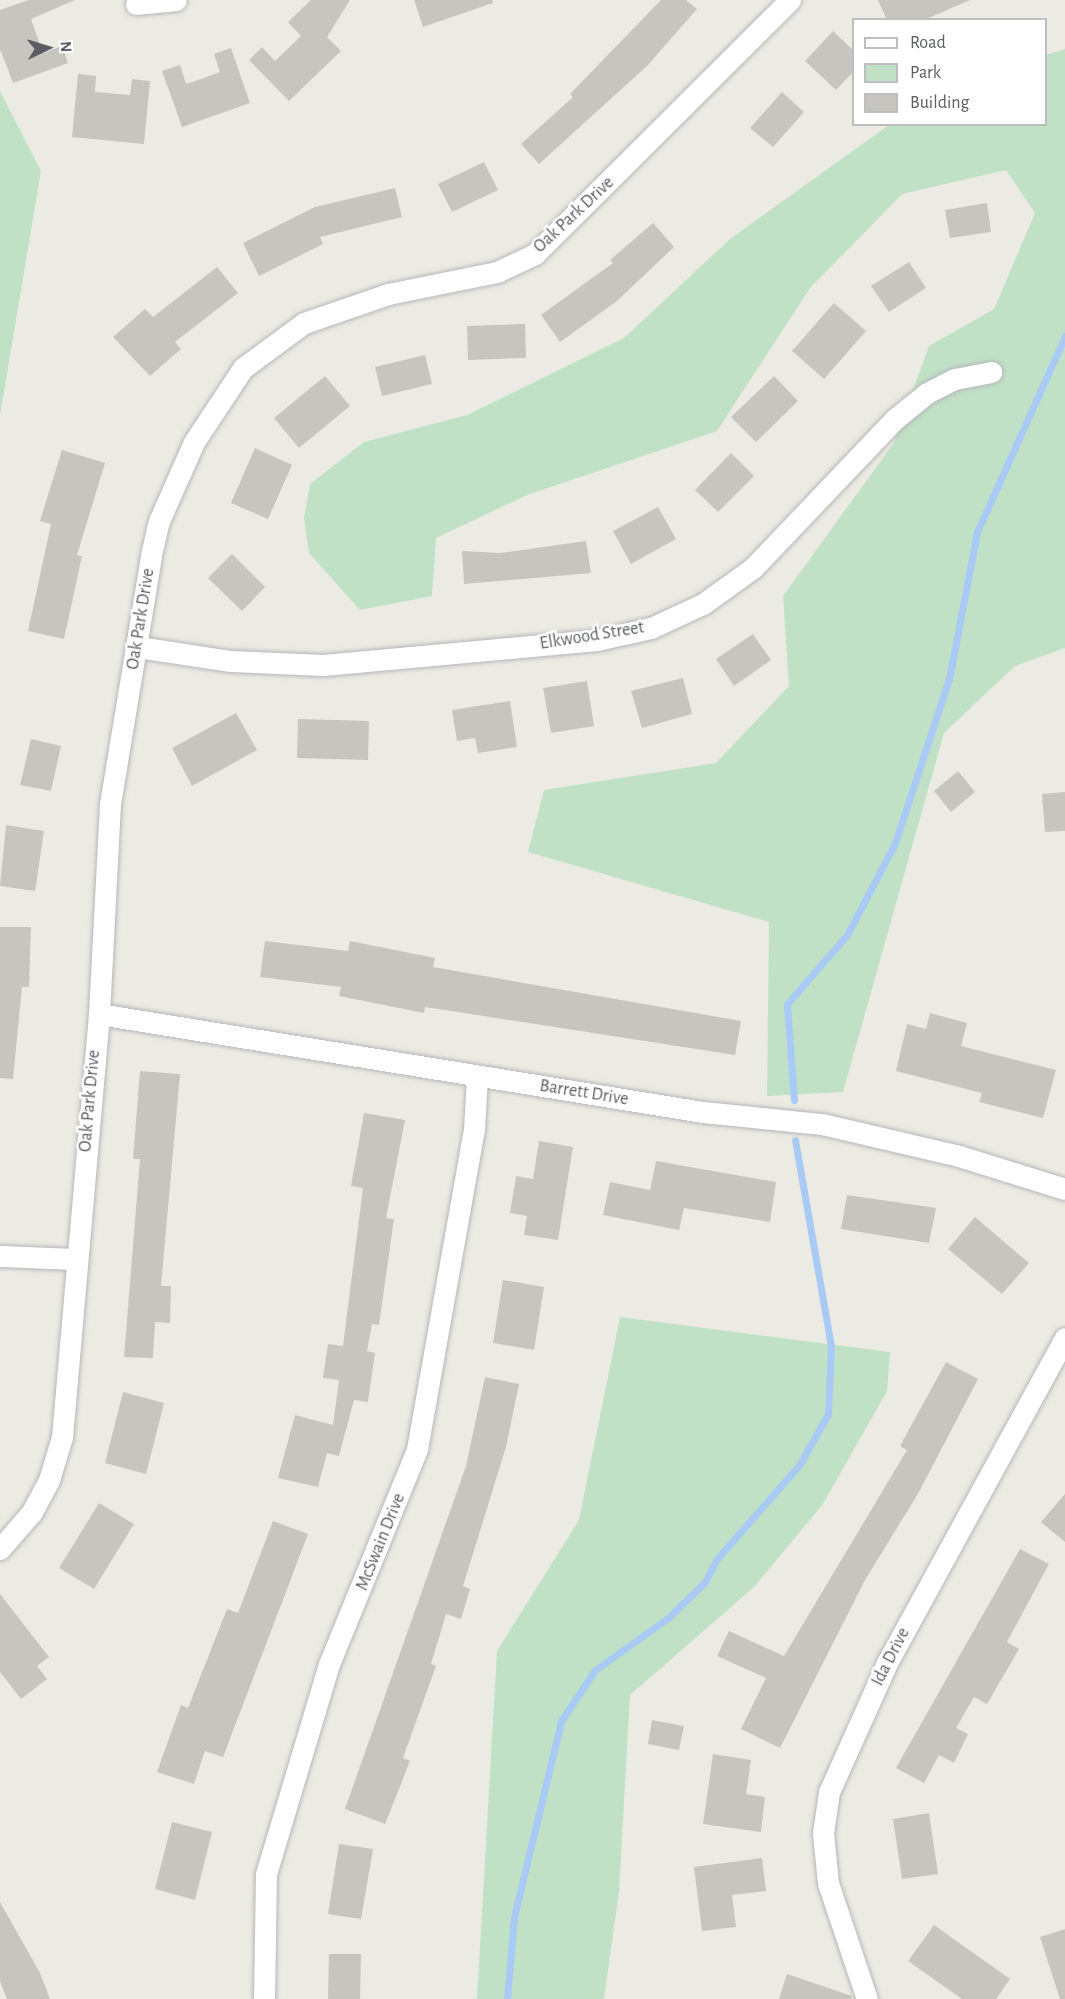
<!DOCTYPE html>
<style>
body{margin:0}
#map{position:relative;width:1065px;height:1999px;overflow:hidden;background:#ecebe3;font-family:"Alegreya Sans",sans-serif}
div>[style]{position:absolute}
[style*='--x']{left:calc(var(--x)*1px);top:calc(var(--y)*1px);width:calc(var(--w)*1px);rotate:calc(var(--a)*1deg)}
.green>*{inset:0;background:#c1e1c6}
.stream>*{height:7px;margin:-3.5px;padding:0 3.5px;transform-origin:3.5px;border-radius:3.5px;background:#a9caf5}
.building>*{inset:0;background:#c7c5c0}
.roads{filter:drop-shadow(0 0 2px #b5b7bb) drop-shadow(0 0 2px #b5b7bb)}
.minor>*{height:21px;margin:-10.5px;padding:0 10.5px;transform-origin:10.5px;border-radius:10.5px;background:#fff}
span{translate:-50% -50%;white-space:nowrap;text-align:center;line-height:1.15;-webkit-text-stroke:5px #fff;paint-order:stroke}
.street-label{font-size:18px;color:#5b5d62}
.legend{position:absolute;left:852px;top:18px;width:195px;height:108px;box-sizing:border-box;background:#fff;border:2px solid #bdbec0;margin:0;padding:8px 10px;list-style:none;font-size:18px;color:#5b5d62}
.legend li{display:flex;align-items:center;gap:12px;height:30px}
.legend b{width:30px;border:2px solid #bdbec0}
.north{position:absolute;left:18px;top:18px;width:60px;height:60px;-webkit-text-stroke:4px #fff;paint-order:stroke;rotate:86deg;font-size:16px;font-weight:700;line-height:24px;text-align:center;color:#5b5d62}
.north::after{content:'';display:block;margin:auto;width:21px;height:27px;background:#5b5d62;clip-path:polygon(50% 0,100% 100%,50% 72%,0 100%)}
</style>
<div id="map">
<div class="green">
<i style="clip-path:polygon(1065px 49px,1065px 648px,1015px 666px,944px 733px,843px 1092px,767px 1096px,769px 922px,528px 852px,544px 790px,716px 763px,789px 686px,783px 596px,893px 444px,929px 346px,994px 309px,1035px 213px,1006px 170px,902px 194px,810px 288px,717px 431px,527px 495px,436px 538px,432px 596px,360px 610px,309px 553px,304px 518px,310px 484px,364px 442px,467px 415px,624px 338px,730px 239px,889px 125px,1046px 124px,1046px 55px)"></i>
<i style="clip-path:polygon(0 91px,41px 171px,0 416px)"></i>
<i style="clip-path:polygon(620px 1317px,890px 1352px,887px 1391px,823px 1504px,754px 1587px,630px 1695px,619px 1892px,604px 1999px,477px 1999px,497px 1651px,579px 1520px)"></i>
</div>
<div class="stream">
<i style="--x:794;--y:1100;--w:96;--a:-94.2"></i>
<i style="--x:787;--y:1004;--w:91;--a:-49"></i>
<i style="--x:847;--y:935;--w:104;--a:-62.4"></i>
<i style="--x:895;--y:843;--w:173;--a:-71.8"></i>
<i style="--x:949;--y:679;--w:150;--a:-79.2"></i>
<i style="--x:977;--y:532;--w:215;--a:-65.8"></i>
<i style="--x:507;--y:1999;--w:82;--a:-85.1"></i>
<i style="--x:514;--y:1917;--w:202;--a:-76.5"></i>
<i style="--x:561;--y:1721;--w:61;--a:-56.3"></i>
<i style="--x:595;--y:1670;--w:90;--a:-35.5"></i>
<i style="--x:668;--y:1618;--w:52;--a:-44.2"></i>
<i style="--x:705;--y:1582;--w:25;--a:-63"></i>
<i style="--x:716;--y:1560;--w:128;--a:-48.8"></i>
<i style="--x:800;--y:1464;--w:57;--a:-60.8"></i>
<i style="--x:828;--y:1414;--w:68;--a:-87.5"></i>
<i style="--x:831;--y:1346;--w:209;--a:-99.9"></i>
</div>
<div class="building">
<i style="clip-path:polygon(29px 0,75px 0,31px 19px,43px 53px,62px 46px,68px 63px,13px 83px,0 49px,0 10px)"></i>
<i style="clip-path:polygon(311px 0,350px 0,327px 37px,341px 51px,289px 101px,249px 60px,262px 47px,275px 61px,301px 36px,288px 22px)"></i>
<i style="clip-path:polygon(414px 0,492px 0,493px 3px,423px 27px)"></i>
<i style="clip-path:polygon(661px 0,686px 0,697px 9px,647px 66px,539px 164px,521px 144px,573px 97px,570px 94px)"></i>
<i style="clip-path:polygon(878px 0,970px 0,924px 20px,887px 20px)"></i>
<i style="clip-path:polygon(833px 31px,854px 51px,854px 71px,836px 90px,805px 61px)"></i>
<i style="clip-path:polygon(231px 48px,250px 103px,182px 127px,162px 71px,180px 65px,186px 84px,204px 78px,220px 72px,214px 54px)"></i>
<i style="clip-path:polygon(78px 74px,96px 76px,95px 92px,130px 95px,132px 79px,150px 81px,144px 144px,72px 137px)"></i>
<i style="clip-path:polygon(782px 92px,804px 112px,773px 147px,750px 128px)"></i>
<i style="clip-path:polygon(484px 162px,498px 190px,452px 212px,438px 184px)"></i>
<i style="clip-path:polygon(395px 188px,402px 217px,320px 237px,323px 244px,259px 276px,243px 243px,315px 207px)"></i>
<i style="clip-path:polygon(987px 203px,991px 232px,950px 238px,945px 210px)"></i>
<i style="clip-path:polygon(653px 223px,674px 247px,617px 301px,560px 342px,541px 315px,613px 263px,610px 260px)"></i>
<i style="clip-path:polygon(909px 262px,926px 288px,889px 312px,871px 286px)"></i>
<i style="clip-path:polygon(217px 267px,238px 293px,175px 342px,181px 349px,150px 376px,113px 337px,145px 309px,153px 317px)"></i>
<i style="clip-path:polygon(834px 303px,866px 331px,824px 379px,792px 351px)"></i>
<i style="clip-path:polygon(525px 324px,526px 358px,468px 360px,467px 326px)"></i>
<i style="clip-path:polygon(425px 355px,432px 384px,382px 396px,375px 367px)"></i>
<i style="clip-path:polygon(325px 376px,350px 406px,299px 448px,274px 418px)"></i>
<i style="clip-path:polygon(774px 376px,798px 401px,756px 442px,731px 417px)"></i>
<i style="clip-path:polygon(255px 448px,292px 465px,268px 519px,231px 503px)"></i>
<i style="clip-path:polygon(62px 450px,105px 463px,77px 555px,82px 556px,64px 639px,28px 631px,51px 524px,40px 521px)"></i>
<i style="clip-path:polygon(731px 453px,754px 476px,718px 512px,695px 490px)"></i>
<i style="clip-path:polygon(658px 507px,676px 539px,631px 564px,613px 531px)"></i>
<i style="clip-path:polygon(586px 541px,591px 573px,464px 584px,462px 551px,500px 553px)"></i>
<i style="clip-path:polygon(232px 554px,265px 587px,242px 611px,208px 578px)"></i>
<i style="clip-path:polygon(753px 634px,771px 660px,734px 686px,716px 659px)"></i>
<i style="clip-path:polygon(683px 678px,692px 714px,642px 728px,631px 691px)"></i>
<i style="clip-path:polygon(587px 681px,594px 726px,551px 733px,543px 688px)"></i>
<i style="clip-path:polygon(510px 701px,517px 747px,478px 753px,475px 738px,457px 741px,452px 710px)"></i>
<i style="clip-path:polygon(236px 713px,257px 750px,192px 786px,172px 748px)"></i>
<i style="clip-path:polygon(298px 719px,369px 721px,368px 760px,297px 758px)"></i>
<i style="clip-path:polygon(31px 739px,61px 746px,51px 791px,20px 785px)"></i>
<i style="clip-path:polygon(958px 771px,975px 792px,951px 812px,934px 791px)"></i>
<i style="clip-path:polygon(1065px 792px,1065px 831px,1045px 832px,1042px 794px)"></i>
<i style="clip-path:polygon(6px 825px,44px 831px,35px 891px,0 886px)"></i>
<i style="clip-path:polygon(0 927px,31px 927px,29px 987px,22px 987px,13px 1079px,0 1078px)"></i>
<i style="clip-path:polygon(265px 941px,348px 951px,350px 941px,435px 958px,433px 967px,741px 1021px,735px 1055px,425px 1007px,424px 1013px,339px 996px,341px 987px,260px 977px)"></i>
<i style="clip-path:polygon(930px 1013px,967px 1023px,961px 1046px,1056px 1070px,1043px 1118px,979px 1102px,982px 1093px,896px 1071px,907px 1024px,926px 1029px)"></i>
<i style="clip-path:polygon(140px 1071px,180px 1074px,161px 1286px,171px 1286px,170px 1323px,155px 1322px,153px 1358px,124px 1357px,140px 1159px,133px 1159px)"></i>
<i style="clip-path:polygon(364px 1113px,405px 1120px,386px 1218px,394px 1219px,379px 1325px,372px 1324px,367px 1351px,375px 1353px,368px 1402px,354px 1400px,339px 1456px,327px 1453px,318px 1487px,278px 1478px,295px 1415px,333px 1425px,339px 1380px,323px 1378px,328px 1344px,343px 1346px,363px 1188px,351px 1186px)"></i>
<i style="clip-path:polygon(539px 1141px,573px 1147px,558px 1240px,524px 1235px,527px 1216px,510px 1213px,516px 1176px,533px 1179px)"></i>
<i style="clip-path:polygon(656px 1161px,776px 1182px,770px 1222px,684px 1208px,679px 1230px,603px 1215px,610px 1182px,650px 1190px)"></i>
<i style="clip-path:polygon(847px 1195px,936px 1208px,929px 1243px,841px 1229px)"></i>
<i style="clip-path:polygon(975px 1217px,1029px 1263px,1002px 1294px,948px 1249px)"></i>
<i style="clip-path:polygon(503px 1280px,544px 1287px,534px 1350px,493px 1343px)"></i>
<i style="clip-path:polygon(946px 1362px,978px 1379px,919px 1492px,865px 1580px,780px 1748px,741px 1729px,766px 1678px,717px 1656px,729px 1631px,784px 1656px,907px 1450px,900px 1446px)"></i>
<i style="clip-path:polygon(485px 1377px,519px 1384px,506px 1447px,463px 1586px,470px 1589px,461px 1619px,446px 1614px,431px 1664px,436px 1666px,403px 1758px,410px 1761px,385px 1824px,345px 1809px,466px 1466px)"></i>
<i style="clip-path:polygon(123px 1392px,164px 1403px,146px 1474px,105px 1463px)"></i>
<i style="clip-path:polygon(1065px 1494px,1065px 1542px,1041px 1522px)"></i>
<i style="clip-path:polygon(99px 1503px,134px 1524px,94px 1589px,59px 1568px)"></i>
<i style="clip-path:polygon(273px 1521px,308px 1534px,223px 1757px,205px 1751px,194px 1784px,157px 1772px,181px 1705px,188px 1708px,227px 1609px,238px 1613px)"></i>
<i style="clip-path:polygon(1020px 1549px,1049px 1564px,1007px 1642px,1019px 1649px,987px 1704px,974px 1697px,956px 1728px,968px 1734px,954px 1763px,939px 1755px,924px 1783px,896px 1768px)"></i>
<i style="clip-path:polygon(0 1594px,49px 1657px,37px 1666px,47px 1679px,21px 1699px,0 1672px)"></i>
<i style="clip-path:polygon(652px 1720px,684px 1726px,679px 1750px,648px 1744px)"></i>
<i style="clip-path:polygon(713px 1754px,751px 1760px,746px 1794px,765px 1797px,761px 1832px,703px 1824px)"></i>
<i style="clip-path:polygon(929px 1813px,938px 1874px,902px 1879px,893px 1819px)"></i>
<i style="clip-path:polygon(172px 1822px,212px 1832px,195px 1900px,155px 1889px)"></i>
<i style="clip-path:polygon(339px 1844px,373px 1849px,361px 1919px,328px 1914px)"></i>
<i style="clip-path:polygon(762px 1858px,766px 1891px,732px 1895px,736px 1927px,702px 1931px,694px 1867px)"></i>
<i style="clip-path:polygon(0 1902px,40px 1973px,50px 1999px,7px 1999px,0 1981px)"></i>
<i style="clip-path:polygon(934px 1925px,1010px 1979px,996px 1999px,962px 1999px,908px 1961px)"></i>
<i style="clip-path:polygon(1065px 1929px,1065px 1999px,1060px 1999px,1040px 1937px)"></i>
<i style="clip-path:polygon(329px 1954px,361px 1954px,360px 1999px,328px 1999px)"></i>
<i style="clip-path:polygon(787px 1974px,852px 1996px,851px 1999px,779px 1999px)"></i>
</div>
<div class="roads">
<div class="minor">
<i style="--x:136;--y:4;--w:40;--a:-5.7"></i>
<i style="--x:138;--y:647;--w:94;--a:8.6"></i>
<i style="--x:231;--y:661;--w:92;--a:2.5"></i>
<i style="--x:323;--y:665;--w:275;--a:-5.2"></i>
<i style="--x:597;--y:640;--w:55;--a:-12.5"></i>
<i style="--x:651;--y:628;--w:57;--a:-24.8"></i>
<i style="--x:703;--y:604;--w:62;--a:-35.8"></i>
<i style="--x:753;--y:568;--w:206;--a:-46.4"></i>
<i style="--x:895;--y:419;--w:41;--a:-39.1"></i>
<i style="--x:927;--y:393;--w:31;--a:-27"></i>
<i style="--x:955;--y:379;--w:37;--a:-11"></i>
<i style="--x:99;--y:1014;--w:612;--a:9.22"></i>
<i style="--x:703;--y:1112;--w:120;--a:5.8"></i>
<i style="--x:822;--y:1124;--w:141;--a:13.1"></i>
<i style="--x:959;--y:1156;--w:111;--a:17.3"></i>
<i style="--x:0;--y:1256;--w:76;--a:2.3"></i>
<i style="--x:0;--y:1549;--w:49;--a:-49.1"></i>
<i style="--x:32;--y:1512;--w:36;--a:-62"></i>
<i style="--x:49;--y:1480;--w:45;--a:-73.2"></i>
<i style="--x:62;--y:1437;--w:425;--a:-85"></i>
<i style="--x:99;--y:1014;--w:210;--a:-87"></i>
<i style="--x:110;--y:804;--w:252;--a:-80.6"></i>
<i style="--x:151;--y:555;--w:35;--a:-77"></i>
<i style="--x:159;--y:521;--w:86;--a:-66.1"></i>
<i style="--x:194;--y:442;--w:89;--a:-56.5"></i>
<i style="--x:243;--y:368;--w:76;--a:-36.4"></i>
<i style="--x:304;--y:323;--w:89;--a:-19"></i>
<i style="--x:388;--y:294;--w:111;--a:-11.4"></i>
<i style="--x:497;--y:272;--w:42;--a:-25.3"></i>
<i style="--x:535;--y:254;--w:360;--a:-44.9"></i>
<i style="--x:264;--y:1999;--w:125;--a:-89.1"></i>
<i style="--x:266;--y:1874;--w:219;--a:-73.3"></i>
<i style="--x:329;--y:1664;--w:232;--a:-67.7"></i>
<i style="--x:417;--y:1449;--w:324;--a:-79.9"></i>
<i style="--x:474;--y:1130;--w:54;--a:-86.8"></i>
<i style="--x:867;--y:1999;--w:122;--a:-108.6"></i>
<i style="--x:828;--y:1883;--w:50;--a:-95.7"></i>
<i style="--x:823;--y:1833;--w:41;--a:-81.7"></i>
<i style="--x:829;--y:1792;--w:144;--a:-65.8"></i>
<i style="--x:888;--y:1661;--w:368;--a:-61.3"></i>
</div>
</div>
<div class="street-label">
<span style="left:574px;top:215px;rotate:-43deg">Oak Park Drive</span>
<span style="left:141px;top:619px;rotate:-81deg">Oak Park Drive</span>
<span style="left:592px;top:636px;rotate:-9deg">Elkwood Street</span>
<span style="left:584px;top:1093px;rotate:9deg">Barrett Drive</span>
<span style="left:90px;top:1101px;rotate:-85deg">Oak Park Drive</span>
<span style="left:381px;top:1542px;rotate:-68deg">McSwain Drive</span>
<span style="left:891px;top:1657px;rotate:-63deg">Ida Drive</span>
</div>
<ul class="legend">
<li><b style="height:8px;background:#fff"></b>Road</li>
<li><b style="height:16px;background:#c1e1c6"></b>Park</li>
<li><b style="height:16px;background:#c7c5c0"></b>Building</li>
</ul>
<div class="north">N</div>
</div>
